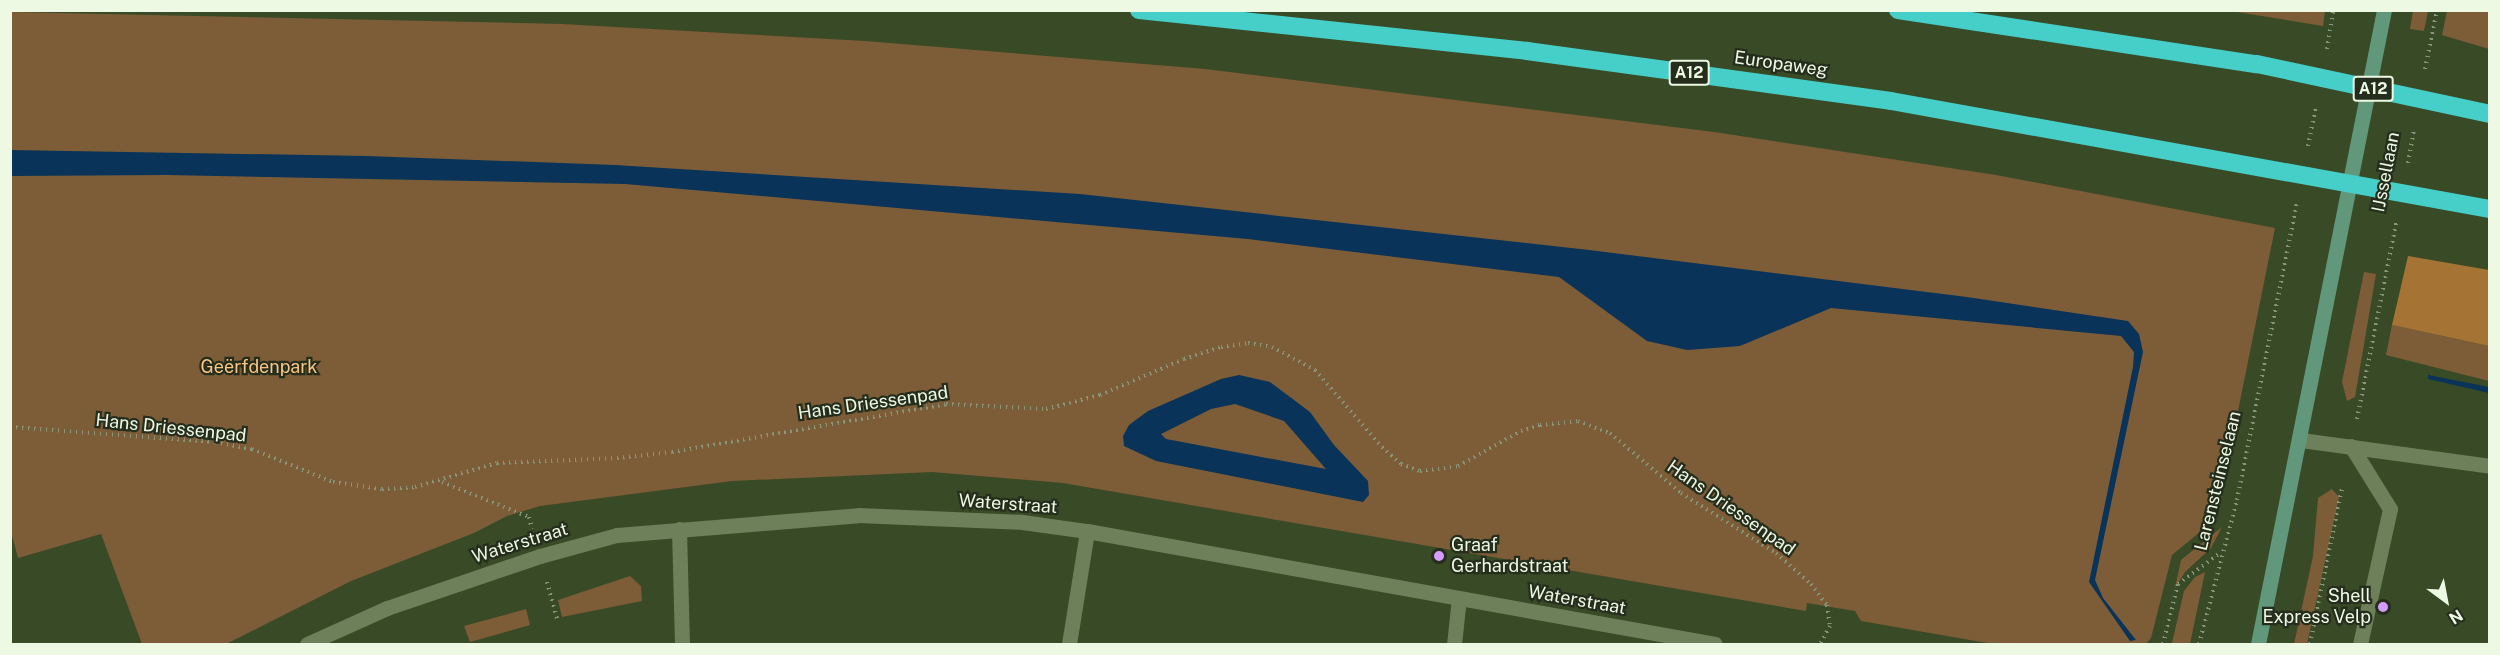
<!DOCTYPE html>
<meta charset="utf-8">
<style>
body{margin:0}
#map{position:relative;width:2500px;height:655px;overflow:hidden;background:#394a26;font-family:"Public Sans",sans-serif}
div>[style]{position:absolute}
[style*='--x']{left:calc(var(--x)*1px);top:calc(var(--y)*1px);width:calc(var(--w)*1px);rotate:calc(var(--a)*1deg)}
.green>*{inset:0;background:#7d5d38}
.forest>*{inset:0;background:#a57435}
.water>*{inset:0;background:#093358}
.path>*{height:4px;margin-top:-2px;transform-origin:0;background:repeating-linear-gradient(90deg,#889679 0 1.5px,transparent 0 6px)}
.service>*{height:15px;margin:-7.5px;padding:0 7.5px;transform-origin:7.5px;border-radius:7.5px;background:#6d805a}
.minor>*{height:15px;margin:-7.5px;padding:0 7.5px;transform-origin:7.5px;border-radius:7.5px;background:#6d805a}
.tertiary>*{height:15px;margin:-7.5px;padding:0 7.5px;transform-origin:7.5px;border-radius:7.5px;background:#6d805a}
.secondary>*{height:15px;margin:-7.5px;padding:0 7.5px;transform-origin:7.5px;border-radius:7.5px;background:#61987b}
.motorway>*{height:18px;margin:-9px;padding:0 9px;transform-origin:9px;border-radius:9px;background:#45cfc8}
.dots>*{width:16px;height:16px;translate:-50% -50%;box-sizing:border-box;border:3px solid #252d1d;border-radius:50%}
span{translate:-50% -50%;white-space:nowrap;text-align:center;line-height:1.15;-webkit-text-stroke:4.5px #252d1d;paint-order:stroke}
.shield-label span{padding:2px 4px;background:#252d1d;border:2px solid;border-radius:4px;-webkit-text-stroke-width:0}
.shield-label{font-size:16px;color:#eef9e4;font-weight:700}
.street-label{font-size:18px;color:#eef9e4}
.park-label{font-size:18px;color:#fcc583}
.poi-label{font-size:18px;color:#eef9e4}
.left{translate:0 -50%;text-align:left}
.right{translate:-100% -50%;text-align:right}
.frame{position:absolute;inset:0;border:12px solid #eef9e4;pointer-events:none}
.north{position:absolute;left:2416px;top:571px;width:60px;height:60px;-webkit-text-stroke:4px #252d1d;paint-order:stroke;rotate:148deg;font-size:16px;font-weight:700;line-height:24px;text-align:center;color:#eef9e4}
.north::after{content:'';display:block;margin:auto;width:21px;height:27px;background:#eef9e4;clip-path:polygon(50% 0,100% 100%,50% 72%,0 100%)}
</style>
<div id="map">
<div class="green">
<i style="clip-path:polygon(2231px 11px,2325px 11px,2323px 26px)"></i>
<i style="clip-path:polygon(2413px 11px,2428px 11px,2424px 31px,2410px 29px)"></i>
<i style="clip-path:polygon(2447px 11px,2489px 11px,2489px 49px,2442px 35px)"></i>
<i style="clip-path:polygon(11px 12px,562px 24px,865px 41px,1205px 69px,1714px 132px,1996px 175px,2275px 228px,2218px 510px,2212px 522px,2172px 555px,2151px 638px,2146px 644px,1993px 644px,1861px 621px,1855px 611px,1807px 603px,1806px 611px,1063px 483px,932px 472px,732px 481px,540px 506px,507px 516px,474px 533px,351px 581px,226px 644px,142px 644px,101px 534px,18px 558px,11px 532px)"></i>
<i style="clip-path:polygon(2364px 272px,2376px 274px,2355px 397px,2347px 401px,2342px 382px)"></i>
<i style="clip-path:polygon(2392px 325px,2489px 346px,2489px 381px,2386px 355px)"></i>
<i style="clip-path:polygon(2332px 489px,2339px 497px,2307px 644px,2294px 644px,2313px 556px,2318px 498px)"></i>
<i style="clip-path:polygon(2222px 527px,2211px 548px,2185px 572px,2175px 588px,2181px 560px)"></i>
<i style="clip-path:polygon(2205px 572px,2190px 644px,2172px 643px,2184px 591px,2195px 577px)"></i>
<i style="clip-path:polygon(630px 576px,641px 586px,642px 601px,562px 617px,558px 600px)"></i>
<i style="clip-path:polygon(526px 609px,530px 625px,470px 642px,464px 626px)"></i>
</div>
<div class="forest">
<i style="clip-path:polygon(2408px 256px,2489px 270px,2489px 346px,2392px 325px)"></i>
</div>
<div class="water">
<i style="clip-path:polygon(11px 150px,367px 156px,615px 165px,1080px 194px,1589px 250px,1967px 297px,2128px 321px,2139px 334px,2143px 352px,2095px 580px,2103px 598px,2136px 640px,2130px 641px,2089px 582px,2133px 367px,2134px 352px,2121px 336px,1831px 308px,1740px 346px,1687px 350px,1647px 341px,1559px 277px,1248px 239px,625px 184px,167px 175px,11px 176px)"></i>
<i style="clip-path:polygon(evenodd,1239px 375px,1270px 382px,1310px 412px,1334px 445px,1368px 481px,1369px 495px,1363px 502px,1156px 461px,1124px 446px,1123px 436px,1129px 425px,1148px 411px,1221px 379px,1239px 375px,1235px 404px,1284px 421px,1326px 469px,1166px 439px,1161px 434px,1211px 409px,1235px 404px)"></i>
<i style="clip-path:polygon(2428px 375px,2489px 387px,2489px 393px,2428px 379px)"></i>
</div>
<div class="path">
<i style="--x:2327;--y:49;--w:39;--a:-81"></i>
<i style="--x:2425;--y:69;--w:60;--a:-78.5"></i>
<i style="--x:2308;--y:146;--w:41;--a:-78.7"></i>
<i style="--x:2408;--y:163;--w:35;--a:-80"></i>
<i style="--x:2357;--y:419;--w:200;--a:-78.7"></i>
<i style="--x:10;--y:427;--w:206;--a:4.2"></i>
<i style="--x:215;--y:442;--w:38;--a:11"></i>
<i style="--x:252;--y:449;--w:87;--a:22.2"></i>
<i style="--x:333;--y:482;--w:49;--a:8.1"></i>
<i style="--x:382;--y:489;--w:33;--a:-3"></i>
<i style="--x:415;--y:487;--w:85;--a:-16.3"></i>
<i style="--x:497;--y:463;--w:120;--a:-2.4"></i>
<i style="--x:617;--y:458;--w:55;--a:-6.2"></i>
<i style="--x:672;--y:452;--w:278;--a:-9.9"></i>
<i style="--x:946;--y:404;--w:100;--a:2.9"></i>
<i style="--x:1046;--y:409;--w:56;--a:-14.5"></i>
<i style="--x:1100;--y:395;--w:91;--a:-23.2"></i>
<i style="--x:1184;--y:359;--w:39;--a:-18"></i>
<i style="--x:1221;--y:347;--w:27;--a:-8"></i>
<i style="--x:1248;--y:343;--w:24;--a:9"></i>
<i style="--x:1272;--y:347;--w:49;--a:28.1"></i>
<i style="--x:1315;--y:370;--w:102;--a:49"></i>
<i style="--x:1382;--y:447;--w:25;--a:42"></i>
<i style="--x:1401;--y:464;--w:20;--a:20"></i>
<i style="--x:1420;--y:471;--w:38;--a:-7"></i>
<i style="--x:1458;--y:466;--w:72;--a:-29.1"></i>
<i style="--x:1521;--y:431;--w:20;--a:-18"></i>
<i style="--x:1540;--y:425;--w:38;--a:-6"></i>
<i style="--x:1578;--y:421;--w:34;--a:21"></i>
<i style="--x:1610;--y:433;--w:93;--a:40.2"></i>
<i style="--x:1681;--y:493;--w:112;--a:32.3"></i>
<i style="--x:1776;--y:553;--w:47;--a:41.5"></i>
<i style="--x:1811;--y:584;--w:26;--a:53"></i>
<i style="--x:1827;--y:605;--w:21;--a:82"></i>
<i style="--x:1830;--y:626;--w:21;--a:119"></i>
<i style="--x:442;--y:482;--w:94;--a:21.9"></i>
<i style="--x:529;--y:517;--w:12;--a:76"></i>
<i style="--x:547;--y:582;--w:41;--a:74.6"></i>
<i style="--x:2163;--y:644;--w:62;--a:-76"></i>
<i style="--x:2178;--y:584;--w:52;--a:-36.4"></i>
<i style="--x:2199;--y:644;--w:149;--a:-75.2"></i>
<i style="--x:2237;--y:500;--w:303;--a:-78.6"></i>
<i style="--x:2310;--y:644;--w:159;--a:-78.4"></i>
</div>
<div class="service">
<i style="--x:2301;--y:440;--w:191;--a:7.8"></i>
<i style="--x:2351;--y:446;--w:74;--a:58.2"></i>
<i style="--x:2390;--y:509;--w:138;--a:102.5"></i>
</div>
<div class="minor">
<i style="--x:679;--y:529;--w:115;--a:88.5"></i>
<i style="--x:1069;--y:644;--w:114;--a:-80.9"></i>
<i style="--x:1454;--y:644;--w:46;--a:-83.8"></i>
</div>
<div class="tertiary">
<i style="--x:307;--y:644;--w:88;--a:-24.2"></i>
<i style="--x:387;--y:608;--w:162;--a:-18.8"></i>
<i style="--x:540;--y:556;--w:80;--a:-15.3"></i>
<i style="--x:617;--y:535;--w:242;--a:-4.7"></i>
<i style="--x:858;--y:515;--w:164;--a:2.4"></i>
<i style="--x:1022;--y:522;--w:66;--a:7.9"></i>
<i style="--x:1087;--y:531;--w:638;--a:10.2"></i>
</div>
<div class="secondary">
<i style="--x:2258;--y:644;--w:646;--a:-78.76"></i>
</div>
<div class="motorway">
<i style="--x:1139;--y:10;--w:390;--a:6"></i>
<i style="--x:1527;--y:51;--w:367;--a:7.8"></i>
<i style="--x:1891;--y:101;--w:609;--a:10.22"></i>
<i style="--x:1898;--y:10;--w:363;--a:8.6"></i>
<i style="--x:2257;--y:64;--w:238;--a:12.1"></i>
</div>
<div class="dots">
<i style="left:1439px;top:556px;background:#d49cfc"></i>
<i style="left:2383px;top:607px;background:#d49cfc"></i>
</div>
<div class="shield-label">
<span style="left:1689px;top:73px">A12</span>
<span style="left:2373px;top:89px">A12</span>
</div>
<div class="street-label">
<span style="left:1781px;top:64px;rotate:8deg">Europaweg</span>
<span style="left:2386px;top:172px;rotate:-79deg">IJssellaan</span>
<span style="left:873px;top:403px;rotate:-8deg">Hans Driessenpad</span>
<span style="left:171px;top:428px;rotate:6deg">Hans Driessenpad</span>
<span style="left:2218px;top:481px;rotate:-76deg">Larensteinselaan</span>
<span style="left:1008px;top:504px;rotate:4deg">Waterstraat</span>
<span style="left:1731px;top:508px;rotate:35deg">Hans Driessenpad</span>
<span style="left:520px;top:543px;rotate:-17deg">Waterstraat</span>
<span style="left:1577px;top:600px;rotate:10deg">Waterstraat</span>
</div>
<div class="park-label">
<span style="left:259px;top:367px">Geërfdenpark</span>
</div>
<div class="poi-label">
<span class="left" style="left:1451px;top:556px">Graaf<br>Gerhardstraat</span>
<span class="right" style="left:2371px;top:607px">Shell<br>Express Velp</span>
</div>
<div class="frame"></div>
<div class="north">N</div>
</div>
